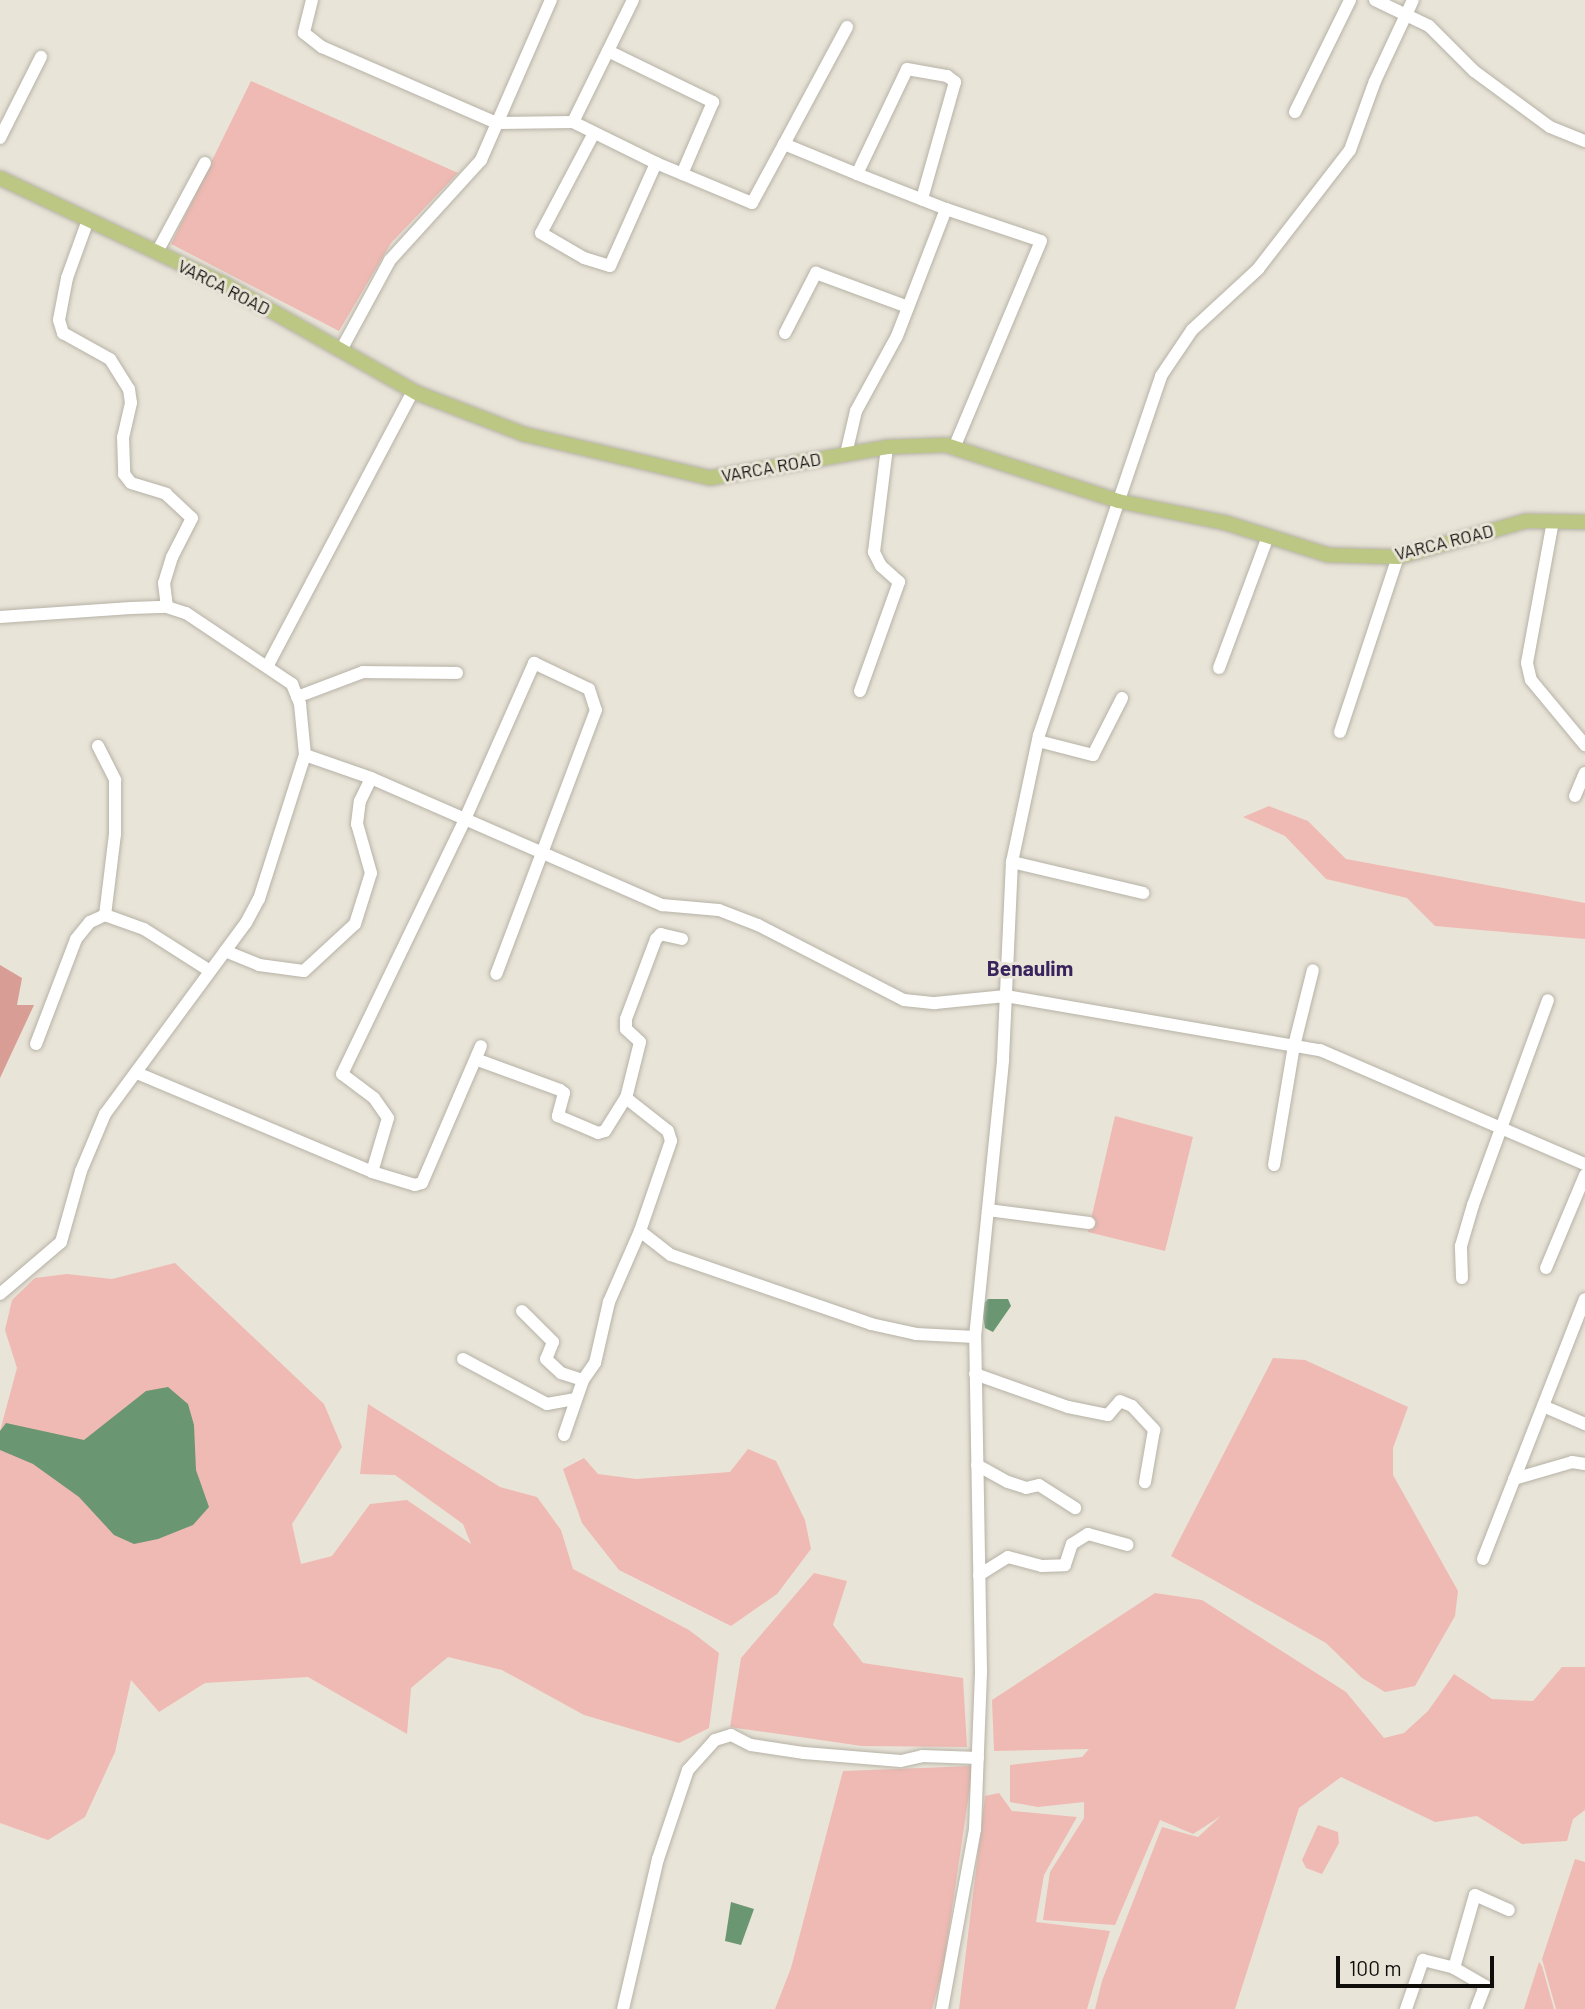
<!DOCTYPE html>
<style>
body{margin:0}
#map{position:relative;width:1585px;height:2009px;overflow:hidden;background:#e9e4d8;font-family:Barlow,sans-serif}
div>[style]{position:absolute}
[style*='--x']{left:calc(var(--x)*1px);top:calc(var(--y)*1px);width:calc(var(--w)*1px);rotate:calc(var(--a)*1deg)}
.green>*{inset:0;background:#efbab3}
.forest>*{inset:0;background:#d89d95}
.water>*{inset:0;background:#6a9672}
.roads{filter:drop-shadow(0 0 2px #b6b2a6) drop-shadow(0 0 2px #b6b2a6)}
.minor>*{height:12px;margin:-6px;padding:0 6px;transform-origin:6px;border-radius:6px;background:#fff}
.major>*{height:14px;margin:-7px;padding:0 7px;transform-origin:7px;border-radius:7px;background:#bbc783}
span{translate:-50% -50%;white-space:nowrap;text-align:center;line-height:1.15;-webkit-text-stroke:6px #e9e4d8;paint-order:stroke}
.street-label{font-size:18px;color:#100e0a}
.quarter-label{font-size:21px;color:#38235d;font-weight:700}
.scale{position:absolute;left:1336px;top:1956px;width:158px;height:32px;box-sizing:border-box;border:4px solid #100e0a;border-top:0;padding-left:9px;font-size:21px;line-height:24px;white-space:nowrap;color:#100e0a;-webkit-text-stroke:5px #e9e4d8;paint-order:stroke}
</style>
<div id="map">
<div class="green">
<i style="clip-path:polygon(251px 81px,458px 173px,391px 243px,339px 331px,171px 244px)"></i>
<i style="clip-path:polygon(1269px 806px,1308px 821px,1346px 859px,1585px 903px,1585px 939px,1435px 926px,1407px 898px,1326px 879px,1285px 836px,1243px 817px)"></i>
<i style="clip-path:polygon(1115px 1116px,1193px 1137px,1165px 1251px,1088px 1232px)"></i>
<i style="clip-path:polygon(175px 1263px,324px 1404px,342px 1447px,292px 1524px,301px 1564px,332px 1556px,370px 1504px,407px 1500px,471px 1544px,463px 1524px,395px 1475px,360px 1474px,368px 1404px,500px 1487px,537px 1497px,561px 1530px,573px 1569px,689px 1630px,719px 1653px,709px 1728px,679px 1743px,584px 1715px,502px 1670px,448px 1657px,411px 1688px,407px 1734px,308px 1677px,205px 1683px,159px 1712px,131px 1680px,115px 1752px,85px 1817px,48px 1840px,0 1823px,0 1431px,17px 1368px,5px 1330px,12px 1300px,35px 1278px,67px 1274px,112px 1279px)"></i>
<i style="clip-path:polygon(1273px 1358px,1305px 1360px,1408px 1407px,1393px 1448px,1393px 1475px,1458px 1591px,1455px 1616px,1415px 1686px,1385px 1692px,1362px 1678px,1326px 1643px,1171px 1556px)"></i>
<i style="clip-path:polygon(748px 1449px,776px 1461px,805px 1520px,811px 1549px,777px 1594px,731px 1626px,619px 1570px,582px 1523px,563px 1469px,584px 1458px,598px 1474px,636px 1479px,730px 1472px)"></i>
<i style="clip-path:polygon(814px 1573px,847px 1581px,833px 1625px,863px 1663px,963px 1678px,967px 1747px,862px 1746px,730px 1727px,741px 1658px)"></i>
<i style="clip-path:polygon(1155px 1593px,1202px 1600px,1346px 1692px,1384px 1738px,1404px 1733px,1428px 1711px,1454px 1674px,1492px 1699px,1533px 1701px,1562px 1667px,1585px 1667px,1585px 1810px,1573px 1819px,1567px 1841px,1522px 1844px,1477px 1816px,1435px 1822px,1341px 1777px,1299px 1808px,1235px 2009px,1095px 2009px,1102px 1981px,1162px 1827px,1198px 1837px,1221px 1816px,1193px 1834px,1160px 1820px,1115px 1925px,1043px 1920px,1050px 1872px,1084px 1818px,1084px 1802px,1038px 1807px,1010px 1802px,1010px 1765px,1082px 1757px,1089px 1749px,994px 1751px,992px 1700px)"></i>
<i style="clip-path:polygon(973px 1766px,943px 1970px,932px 2009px,775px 2009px,791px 1968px,843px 1771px)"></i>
<i style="clip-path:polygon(999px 1793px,1012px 1811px,1077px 1817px,1044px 1875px,1036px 1922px,1110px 1931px,1087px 2009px,959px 2009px,985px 1796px)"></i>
<i style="clip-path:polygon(1318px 1825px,1338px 1832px,1339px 1843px,1322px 1874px,1306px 1868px,1302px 1860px)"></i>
<i style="clip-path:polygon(1575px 1859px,1585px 1862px,1585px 2009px,1556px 2009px,1542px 1959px)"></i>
<i style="clip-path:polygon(1539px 1962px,1542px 1966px,1554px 2009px,1524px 2009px)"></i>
</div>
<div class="forest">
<i style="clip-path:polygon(0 965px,22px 978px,17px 1005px,34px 1005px,0 1078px)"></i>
</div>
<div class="water">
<i style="clip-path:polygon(988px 1299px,1008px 1299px,1011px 1306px,993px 1332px,985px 1328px,983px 1316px,983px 1304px)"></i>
<i style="clip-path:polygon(168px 1387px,188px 1404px,194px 1425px,196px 1470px,209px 1507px,193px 1525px,158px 1539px,134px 1544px,114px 1535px,79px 1497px,33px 1464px,0 1450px,0 1431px,6px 1423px,84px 1440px,146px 1391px)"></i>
<i style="clip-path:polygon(731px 1902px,754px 1909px,741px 1945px,725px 1941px)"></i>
</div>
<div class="roads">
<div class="minor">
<i style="--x:312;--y:0;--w:34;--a:104"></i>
<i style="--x:304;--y:33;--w:23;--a:38"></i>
<i style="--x:322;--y:47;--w:191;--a:23.5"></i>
<i style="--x:497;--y:123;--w:76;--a:-0.8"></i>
<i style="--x:1375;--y:0;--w:60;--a:25.7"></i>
<i style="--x:1429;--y:26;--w:64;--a:45"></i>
<i style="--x:1474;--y:71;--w:94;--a:36.4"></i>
<i style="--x:1550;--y:127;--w:38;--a:22"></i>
<i style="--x:608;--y:51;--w:117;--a:25.9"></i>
<i style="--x:713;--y:102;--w:78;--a:113.3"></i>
<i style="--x:1295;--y:112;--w:125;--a:-63.8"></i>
<i style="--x:594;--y:133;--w:113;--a:117.9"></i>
<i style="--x:541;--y:233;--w:50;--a:30.2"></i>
<i style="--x:584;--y:258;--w:27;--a:17"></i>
<i style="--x:610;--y:266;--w:113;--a:-65.9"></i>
<i style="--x:656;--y:163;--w:93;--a:-153.7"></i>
<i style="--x:573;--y:122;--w:136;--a:-63.8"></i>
<i style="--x:0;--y:138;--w:91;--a:-63.2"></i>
<i style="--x:784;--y:144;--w:133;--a:-61.7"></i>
<i style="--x:656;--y:163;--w:104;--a:22.6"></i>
<i style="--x:752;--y:203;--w:67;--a:-61.5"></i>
<i style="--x:784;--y:144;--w:79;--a:22.3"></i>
<i style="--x:857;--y:174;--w:116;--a:-64.5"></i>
<i style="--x:907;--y:69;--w:41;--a:9.9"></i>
<i style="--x:947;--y:76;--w:10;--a:37"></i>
<i style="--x:955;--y:82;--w:122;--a:105.8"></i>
<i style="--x:946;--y:209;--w:100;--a:18.6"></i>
<i style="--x:1041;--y:241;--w:225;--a:112.8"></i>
<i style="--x:88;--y:220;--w:62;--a:109.9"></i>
<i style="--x:67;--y:278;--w:43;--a:100.8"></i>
<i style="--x:59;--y:320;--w:14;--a:73"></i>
<i style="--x:63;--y:333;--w:54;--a:29"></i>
<i style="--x:110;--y:359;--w:36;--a:58"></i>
<i style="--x:129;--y:389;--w:14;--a:82"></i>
<i style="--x:131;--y:403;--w:35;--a:103"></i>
<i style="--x:123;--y:437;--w:37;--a:88"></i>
<i style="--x:124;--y:474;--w:11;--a:52"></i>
<i style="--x:131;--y:483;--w:37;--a:17"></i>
<i style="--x:166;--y:494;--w:35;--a:43"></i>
<i style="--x:192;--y:518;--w:44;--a:117.1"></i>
<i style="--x:172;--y:557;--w:27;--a:107"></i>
<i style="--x:164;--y:583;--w:24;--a:83"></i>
<i style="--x:157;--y:252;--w:101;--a:-61.7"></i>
<i style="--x:785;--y:333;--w:68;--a:-62.7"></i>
<i style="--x:816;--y:273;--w:98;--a:20.3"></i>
<i style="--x:341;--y:350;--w:102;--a:-61.4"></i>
<i style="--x:390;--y:260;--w:135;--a:-47.7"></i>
<i style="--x:481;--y:160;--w:175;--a:-66.4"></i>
<i style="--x:846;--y:454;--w:44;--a:-76.9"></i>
<i style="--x:856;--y:411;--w:85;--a:-61.3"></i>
<i style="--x:897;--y:336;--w:136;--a:-68.9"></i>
<i style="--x:946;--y:209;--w:96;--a:-158.5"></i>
<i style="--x:1553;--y:521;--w:144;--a:100.4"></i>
<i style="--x:1527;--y:663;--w:17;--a:77"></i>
<i style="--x:1531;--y:680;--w:85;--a:50.3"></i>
<i style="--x:0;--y:617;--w:131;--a:-3.9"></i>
<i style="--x:131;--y:608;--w:36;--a:-2"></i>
<i style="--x:167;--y:607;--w:20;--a:18"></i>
<i style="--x:186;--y:613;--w:128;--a:33.8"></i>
<i style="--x:292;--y:684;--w:22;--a:68"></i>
<i style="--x:300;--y:704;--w:51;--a:84.4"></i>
<i style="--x:305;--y:755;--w:70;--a:19.2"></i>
<i style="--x:371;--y:778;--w:318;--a:23.6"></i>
<i style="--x:662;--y:905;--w:57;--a:5"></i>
<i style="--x:719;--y:910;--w:42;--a:21"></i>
<i style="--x:758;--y:925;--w:164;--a:27.2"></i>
<i style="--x:904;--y:1000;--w:31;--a:6"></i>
<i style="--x:935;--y:1003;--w:71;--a:-5.6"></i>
<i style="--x:1006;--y:996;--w:319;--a:9.8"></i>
<i style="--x:1320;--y:1050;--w:288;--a:23.3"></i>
<i style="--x:268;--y:665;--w:310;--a:-62.1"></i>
<i style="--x:1219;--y:668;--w:141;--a:-69.6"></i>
<i style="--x:860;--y:691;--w:116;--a:-70.3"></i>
<i style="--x:899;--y:582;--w:24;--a:-138"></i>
<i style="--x:881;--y:566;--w:16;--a:-117"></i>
<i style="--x:874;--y:552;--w:106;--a:-82.9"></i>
<i style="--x:297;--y:697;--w:71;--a:-20.7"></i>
<i style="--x:363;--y:672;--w:94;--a:0.6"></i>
<i style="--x:1340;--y:732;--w:184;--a:-71.7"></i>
<i style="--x:1038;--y:741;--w:57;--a:14.3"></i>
<i style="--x:1093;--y:755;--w:64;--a:-63"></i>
<i style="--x:98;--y:746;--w:38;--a:63"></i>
<i style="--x:115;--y:780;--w:54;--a:90"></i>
<i style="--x:115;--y:834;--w:82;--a:97"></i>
<i style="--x:1575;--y:796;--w:25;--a:-67"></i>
<i style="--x:1012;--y:862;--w:135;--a:13.3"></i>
<i style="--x:682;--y:939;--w:22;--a:-167"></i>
<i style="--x:661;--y:934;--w:7;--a:135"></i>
<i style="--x:656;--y:939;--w:85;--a:110.6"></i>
<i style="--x:626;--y:1019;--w:10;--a:90"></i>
<i style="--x:626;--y:1029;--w:19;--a:43"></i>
<i style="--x:640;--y:1042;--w:58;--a:104"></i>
<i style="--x:626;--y:1098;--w:53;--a:38.2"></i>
<i style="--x:668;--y:1131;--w:10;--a:73"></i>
<i style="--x:671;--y:1141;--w:95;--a:109"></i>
<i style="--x:640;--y:1231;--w:39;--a:38"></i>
<i style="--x:671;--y:1255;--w:212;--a:19"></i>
<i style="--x:871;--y:1324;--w:46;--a:12.5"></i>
<i style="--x:916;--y:1334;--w:59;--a:2.9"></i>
<i style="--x:225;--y:951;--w:37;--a:22"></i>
<i style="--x:259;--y:965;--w:45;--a:7.6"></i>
<i style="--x:304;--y:971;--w:69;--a:-42.7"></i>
<i style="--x:355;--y:924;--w:53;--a:-72.6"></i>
<i style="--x:371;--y:873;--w:51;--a:-105.9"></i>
<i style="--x:357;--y:824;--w:23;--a:-83"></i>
<i style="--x:360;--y:801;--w:25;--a:-64"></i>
<i style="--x:36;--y:1044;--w:112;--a:-69.1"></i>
<i style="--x:76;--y:939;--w:22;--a:-51"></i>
<i style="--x:90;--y:922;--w:17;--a:-25"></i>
<i style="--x:105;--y:915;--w:41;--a:19.7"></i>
<i style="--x:144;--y:929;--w:78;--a:32.5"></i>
<i style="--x:478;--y:1060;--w:87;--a:20.1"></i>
<i style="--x:560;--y:1090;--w:5;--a:37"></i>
<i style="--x:564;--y:1093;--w:24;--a:105"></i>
<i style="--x:558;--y:1116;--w:43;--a:23"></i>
<i style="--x:598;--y:1133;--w:7;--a:-16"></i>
<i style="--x:605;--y:1131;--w:39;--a:-58"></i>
<i style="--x:137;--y:1073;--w:255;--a:22.8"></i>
<i style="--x:372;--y:1172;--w:56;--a:-73.5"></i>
<i style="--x:388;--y:1118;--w:24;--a:-125"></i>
<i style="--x:374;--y:1098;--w:40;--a:-143"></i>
<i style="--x:342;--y:1074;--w:283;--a:-64.2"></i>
<i style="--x:465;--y:819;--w:171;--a:-66.1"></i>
<i style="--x:534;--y:663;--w:61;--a:25.3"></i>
<i style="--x:589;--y:689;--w:22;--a:72"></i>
<i style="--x:596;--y:710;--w:282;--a:110.7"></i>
<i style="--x:1274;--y:1165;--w:121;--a:-80.5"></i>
<i style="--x:1294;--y:1046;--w:78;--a:-76"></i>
<i style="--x:372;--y:1172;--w:45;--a:16.8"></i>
<i style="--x:415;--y:1185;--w:7;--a:-16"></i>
<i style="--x:422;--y:1183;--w:149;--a:-66.7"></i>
<i style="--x:988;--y:1210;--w:102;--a:7.3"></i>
<i style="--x:1546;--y:1268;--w:101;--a:-67.2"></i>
<i style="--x:1462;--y:1278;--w:32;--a:-92"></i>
<i style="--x:1461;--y:1246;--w:43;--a:-73.7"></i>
<i style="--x:1473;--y:1205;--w:218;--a:-69.9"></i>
<i style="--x:0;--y:1294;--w:80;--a:-40.4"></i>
<i style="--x:61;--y:1242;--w:74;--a:-74.3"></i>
<i style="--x:81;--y:1171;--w:62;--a:-67.2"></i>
<i style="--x:105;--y:1114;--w:237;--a:-53.6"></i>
<i style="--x:246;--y:923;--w:27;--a:-62"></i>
<i style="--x:259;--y:899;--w:151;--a:-72.3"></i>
<i style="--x:522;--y:1311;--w:44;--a:45"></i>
<i style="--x:553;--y:1342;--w:18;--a:112"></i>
<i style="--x:546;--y:1359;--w:21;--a:43"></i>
<i style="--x:561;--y:1373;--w:23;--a:18"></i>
<i style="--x:463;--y:1359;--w:95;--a:28.2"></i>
<i style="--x:547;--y:1404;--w:29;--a:-10"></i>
<i style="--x:975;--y:1374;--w:99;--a:19.5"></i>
<i style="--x:1068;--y:1407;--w:41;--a:11.3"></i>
<i style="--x:1108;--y:1415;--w:18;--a:-49"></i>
<i style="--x:1120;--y:1401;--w:13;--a:23"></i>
<i style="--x:1132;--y:1406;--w:33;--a:47"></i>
<i style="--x:1154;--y:1430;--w:53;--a:99.8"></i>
<i style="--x:1543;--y:1406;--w:46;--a:23.2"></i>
<i style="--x:564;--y:1435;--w:58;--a:-70.9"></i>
<i style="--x:583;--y:1380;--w:21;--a:-55"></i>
<i style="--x:595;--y:1363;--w:63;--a:-77.1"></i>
<i style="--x:609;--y:1302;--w:77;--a:-66.4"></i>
<i style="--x:977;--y:1465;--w:35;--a:29"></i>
<i style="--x:1008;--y:1482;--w:19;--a:18"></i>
<i style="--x:1026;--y:1488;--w:13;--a:-13"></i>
<i style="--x:1039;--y:1485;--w:43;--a:32.6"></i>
<i style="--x:1514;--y:1479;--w:60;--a:-16.3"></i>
<i style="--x:1572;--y:1462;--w:13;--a:9"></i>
<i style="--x:1483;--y:1559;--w:279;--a:-68.6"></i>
<i style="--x:979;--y:1575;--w:34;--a:-32"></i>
<i style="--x:1008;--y:1557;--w:35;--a:15"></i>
<i style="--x:1042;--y:1566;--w:23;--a:-2"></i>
<i style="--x:1065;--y:1565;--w:22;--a:-72"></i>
<i style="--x:1072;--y:1544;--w:19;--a:-32"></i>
<i style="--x:1088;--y:1534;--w:41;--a:15.4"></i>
<i style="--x:1454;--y:1968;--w:76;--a:-74"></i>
<i style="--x:1475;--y:1895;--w:37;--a:24"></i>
<i style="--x:623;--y:2009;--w:154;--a:-76.9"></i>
<i style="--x:658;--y:1859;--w:94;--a:-71.4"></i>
<i style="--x:688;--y:1770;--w:40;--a:-48"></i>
<i style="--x:715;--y:1740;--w:17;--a:-17"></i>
<i style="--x:731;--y:1735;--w:22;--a:27"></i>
<i style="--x:751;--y:1745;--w:54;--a:8.6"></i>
<i style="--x:804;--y:1753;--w:97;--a:4.7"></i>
<i style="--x:901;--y:1761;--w:22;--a:-13"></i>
<i style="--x:922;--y:1756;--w:56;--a:2"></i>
<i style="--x:942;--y:2009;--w:183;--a:-79.6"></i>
<i style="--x:975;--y:1829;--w:158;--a:-87.8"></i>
<i style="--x:981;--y:1671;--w:334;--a:-91"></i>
<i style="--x:975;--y:1337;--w:279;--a:-84.2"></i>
<i style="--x:1003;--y:1059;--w:197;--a:-87.4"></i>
<i style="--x:1012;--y:862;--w:130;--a:-78"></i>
<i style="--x:1039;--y:735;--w:379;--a:-71.2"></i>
<i style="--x:1161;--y:376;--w:55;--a:-56"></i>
<i style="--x:1192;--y:330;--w:90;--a:-42.7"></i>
<i style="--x:1258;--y:269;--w:150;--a:-52.3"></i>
<i style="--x:1350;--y:150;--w:73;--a:-70.1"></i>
<i style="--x:1375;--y:81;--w:89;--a:-64.9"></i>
<i style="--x:1406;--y:2009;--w:52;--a:-70.9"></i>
<i style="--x:1423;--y:1960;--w:32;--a:14"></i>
<i style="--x:1454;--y:1968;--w:36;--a:30"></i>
<i style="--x:1485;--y:1986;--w:25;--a:111"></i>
</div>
<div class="major">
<i style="--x:0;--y:178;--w:250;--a:25.3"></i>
<i style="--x:226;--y:285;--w:219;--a:29.5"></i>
<i style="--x:417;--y:393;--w:114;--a:21.1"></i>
<i style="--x:523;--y:434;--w:192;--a:13.2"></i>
<i style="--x:710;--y:478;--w:180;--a:-9.9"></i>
<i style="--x:887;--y:447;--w:59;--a:-1.9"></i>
<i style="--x:946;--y:445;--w:181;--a:18"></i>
<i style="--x:1118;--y:501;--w:110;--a:11.5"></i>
<i style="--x:1226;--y:523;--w:107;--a:17.4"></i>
<i style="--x:1328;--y:555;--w:70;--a:1.6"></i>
<i style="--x:1398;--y:557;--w:133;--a:-15.7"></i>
<i style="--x:1526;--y:521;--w:59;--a:1"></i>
</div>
</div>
<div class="street-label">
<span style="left:224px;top:287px;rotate:27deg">VARCA ROAD</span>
<span style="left:771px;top:467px;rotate:-10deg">VARCA ROAD</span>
<span style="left:1444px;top:542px;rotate:-14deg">VARCA ROAD</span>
</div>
<div class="quarter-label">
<span style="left:1030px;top:968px">Benaulim</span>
</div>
<div class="scale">100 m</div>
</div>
